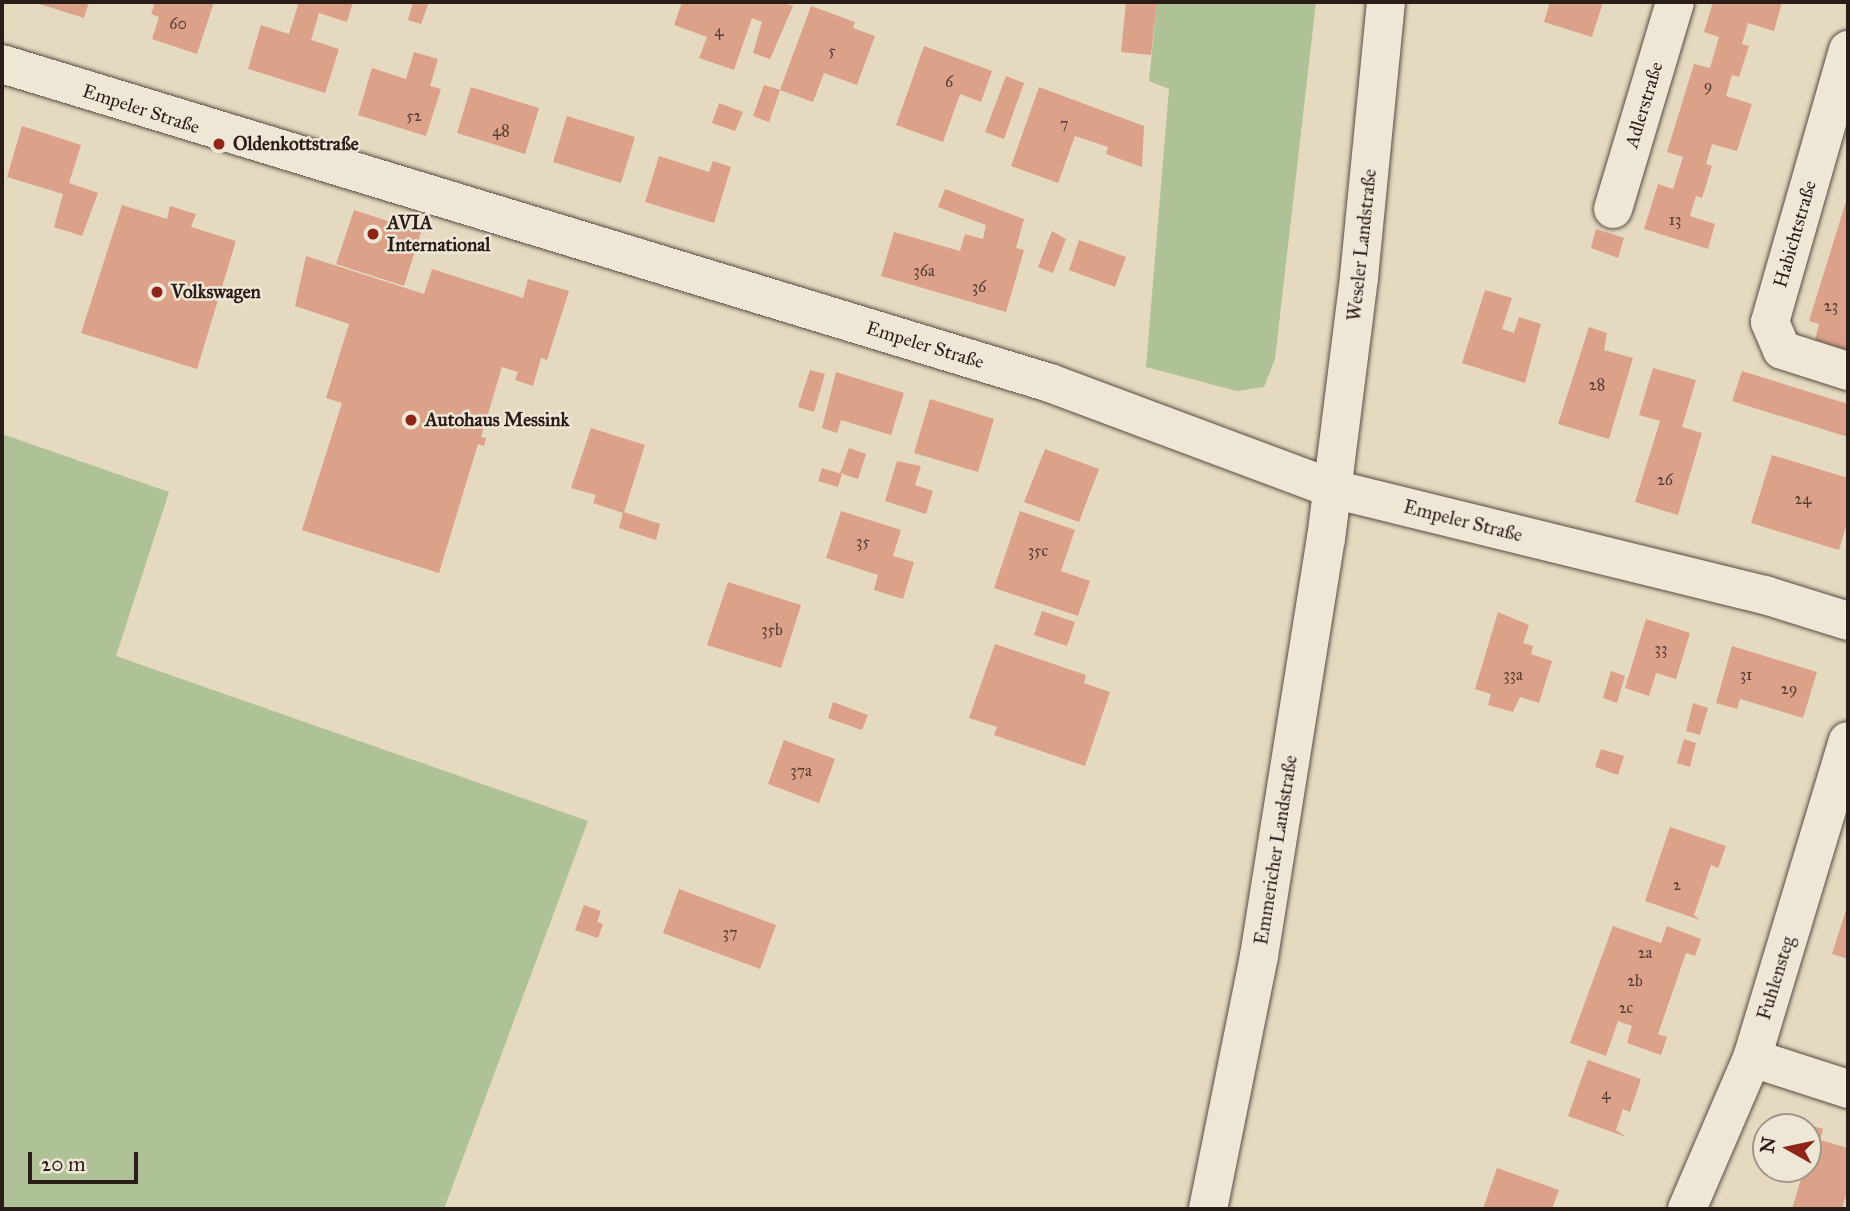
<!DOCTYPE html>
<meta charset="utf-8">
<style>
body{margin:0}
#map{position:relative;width:1850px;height:1211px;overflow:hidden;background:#e5dac0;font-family:"IM FELL Great Primer",serif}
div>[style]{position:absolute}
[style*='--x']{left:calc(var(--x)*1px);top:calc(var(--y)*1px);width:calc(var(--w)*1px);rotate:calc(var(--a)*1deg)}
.green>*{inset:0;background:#afc197}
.building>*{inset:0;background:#dca189}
.roads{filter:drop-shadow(0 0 2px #594c41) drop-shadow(0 0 2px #594c41)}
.minor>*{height:38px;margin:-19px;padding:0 19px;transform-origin:19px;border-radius:19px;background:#eee7d6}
.secondary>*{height:38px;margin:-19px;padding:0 19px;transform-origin:19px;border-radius:19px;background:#eee7d6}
.dots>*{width:19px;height:19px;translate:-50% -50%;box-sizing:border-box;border:4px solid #eee7d6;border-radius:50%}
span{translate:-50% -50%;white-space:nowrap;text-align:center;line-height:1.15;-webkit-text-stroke:5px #eee7d6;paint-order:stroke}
.number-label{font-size:16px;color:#563d34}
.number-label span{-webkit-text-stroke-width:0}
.street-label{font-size:19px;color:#2a1c17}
.poi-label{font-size:19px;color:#2a1c17;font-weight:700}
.left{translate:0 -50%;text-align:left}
.frame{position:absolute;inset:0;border:4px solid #2a1c17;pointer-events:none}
.north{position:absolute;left:1752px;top:1113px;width:70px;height:70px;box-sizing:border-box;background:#eee7d6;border:2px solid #a0968a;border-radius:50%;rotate:279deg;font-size:19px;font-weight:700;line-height:28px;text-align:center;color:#2a1c17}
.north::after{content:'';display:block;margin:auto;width:24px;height:32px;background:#8f2418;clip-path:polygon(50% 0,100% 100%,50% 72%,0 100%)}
.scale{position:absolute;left:28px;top:1152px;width:110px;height:32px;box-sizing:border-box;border:4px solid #2a1c17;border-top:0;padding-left:9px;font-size:21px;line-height:24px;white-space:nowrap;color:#2a1c17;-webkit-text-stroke:5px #eee7d6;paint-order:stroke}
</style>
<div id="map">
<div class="green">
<i style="clip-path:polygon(1157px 2px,1316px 2px,1275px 359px,1264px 387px,1237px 391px,1146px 367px,1169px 89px,1149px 81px)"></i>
<i style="clip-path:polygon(2px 434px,169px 492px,116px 656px,588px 821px,444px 1209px,2px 1209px)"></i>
</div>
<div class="building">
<i style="clip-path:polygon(33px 2px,89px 2px,84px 18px)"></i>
<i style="clip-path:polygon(155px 2px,214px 2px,197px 54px,152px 39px,159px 17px,151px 14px)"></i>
<i style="clip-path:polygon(299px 2px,353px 2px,347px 22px,319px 13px,311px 40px,339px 49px,325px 93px,248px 69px,261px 25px,289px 34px)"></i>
<i style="clip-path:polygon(413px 2px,429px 2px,421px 24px,408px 20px)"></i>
<i style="clip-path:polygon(682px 2px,781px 2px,793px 6px,770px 59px,753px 53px,762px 22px,752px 18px,734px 70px,699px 58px,707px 37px,674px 25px)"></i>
<i style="clip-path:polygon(1126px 2px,1157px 2px,1151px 55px,1121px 52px)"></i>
<i style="clip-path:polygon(1550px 2px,1603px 2px,1592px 37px,1544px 22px)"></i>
<i style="clip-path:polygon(1713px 2px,1782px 2px,1774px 31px,1748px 23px,1742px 44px,1749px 46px,1739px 77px,1732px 75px,1726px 96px,1752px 104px,1737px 151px,1712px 144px,1706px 164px,1712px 166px,1702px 198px,1696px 196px,1690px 216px,1715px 224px,1708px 249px,1644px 229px,1658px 184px,1673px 189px,1683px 157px,1667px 152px,1694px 64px,1710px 68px,1719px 37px,1704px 32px)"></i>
<i style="clip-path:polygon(811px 6px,855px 22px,853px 28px,875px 36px,857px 85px,824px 73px,813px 102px,780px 90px,769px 122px,753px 116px,764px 85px,780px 90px)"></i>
<i style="clip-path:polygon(924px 46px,992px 71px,981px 102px,960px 94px,943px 142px,896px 125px)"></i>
<i style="clip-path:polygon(414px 52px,438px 59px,430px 86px,441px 89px,426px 136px,358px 115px,372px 68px,406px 79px)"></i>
<i style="clip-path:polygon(1006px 76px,1024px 83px,1004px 139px,985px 132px)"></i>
<i style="clip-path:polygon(471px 87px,539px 108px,525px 154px,457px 133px)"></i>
<i style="clip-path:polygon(1039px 87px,1144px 126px,1142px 167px,1106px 154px,1108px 147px,1075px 136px,1058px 183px,1011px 166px)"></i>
<i style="clip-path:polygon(719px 103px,743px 112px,735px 131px,712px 123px)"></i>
<i style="clip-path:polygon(567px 116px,635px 137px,621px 183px,553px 162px)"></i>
<i style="clip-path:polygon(22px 126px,81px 145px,69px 183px,98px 193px,82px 236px,54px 227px,63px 194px,7px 177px)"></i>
<i style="clip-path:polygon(659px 156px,709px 172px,713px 161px,731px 167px,714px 223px,645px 202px)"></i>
<i style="clip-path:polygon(945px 189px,1024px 219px,1016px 248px,1024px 250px,1006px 312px,881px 276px,894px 232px,960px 251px,965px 234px,983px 239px,986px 225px,938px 207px)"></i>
<i style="clip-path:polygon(1848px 195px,1848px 350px,1815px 340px,1819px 324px,1809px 321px)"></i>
<i style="clip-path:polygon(122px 205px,167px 219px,170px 206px,196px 214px,191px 227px,236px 241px,197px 369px,81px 333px)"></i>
<i style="clip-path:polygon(354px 210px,421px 232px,404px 286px,336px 264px)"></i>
<i style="clip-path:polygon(1596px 229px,1624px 238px,1618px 258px,1591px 248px)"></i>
<i style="clip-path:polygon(1052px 231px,1066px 239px,1053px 273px,1038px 267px)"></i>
<i style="clip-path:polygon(1079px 240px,1126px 257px,1115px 287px,1069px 270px)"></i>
<i style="clip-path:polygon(306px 256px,424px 294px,432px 269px,523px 298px,528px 279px,569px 291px,547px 360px,541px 358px,533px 386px,515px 380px,518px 372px,502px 367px,481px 437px,486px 438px,484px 446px,478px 444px,439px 573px,302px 530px,342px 403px,326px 398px,349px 324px,295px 306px)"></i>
<i style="clip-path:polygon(1485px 290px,1512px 298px,1502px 329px,1514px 333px,1519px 317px,1541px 324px,1525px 383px,1462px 363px)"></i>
<i style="clip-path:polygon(1589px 327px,1607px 333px,1604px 350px,1633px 358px,1609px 439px,1558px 424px)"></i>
<i style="clip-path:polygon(1653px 368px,1696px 380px,1682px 427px,1702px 433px,1678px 515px,1635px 502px,1660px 421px,1639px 415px)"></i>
<i style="clip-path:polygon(810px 370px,825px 374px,814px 412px,798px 407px)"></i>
<i style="clip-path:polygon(1742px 371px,1848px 404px,1848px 437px,1732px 401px)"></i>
<i style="clip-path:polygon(836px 372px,904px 393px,891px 435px,841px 420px,837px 433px,822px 428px)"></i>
<i style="clip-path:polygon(930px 399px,994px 419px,978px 472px,914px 453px)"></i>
<i style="clip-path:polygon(591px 428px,645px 445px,624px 512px,660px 524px,656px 540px,619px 528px,623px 513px,593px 503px,596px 495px,571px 488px)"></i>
<i style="clip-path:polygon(849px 448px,866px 454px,858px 479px,840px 473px)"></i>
<i style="clip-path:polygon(1045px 449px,1099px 469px,1079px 522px,1024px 502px)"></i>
<i style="clip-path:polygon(1772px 455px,1848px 478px,1848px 520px,1839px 550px,1751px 523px)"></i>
<i style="clip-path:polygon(897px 461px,921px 466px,915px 485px,933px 491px,926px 514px,885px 501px)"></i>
<i style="clip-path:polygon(822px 468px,842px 474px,838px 487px,818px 481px)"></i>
<i style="clip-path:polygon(841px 511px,901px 530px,893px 556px,914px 562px,903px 599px,874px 590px,878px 575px,826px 558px)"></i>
<i style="clip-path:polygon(1020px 511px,1075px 530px,1061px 571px,1090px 581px,1078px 616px,994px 588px)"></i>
<i style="clip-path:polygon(728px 582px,801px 605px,781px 668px,707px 645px)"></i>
<i style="clip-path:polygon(1042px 611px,1075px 622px,1067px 646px,1034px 635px)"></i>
<i style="clip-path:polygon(1498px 612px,1529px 625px,1523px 643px,1533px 646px,1531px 654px,1552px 661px,1539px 703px,1520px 697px,1513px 712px,1488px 705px,1491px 694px,1475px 689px)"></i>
<i style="clip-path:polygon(1646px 619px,1690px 633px,1676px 679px,1656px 673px,1649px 696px,1625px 688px)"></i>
<i style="clip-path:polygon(995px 644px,1086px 675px,1084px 683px,1110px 692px,1085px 766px,994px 735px,997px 727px,969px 718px)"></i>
<i style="clip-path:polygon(1732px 646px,1817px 672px,1803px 718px,1740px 699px,1737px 709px,1716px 703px)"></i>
<i style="clip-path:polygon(1611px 671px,1625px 676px,1617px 703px,1603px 698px)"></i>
<i style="clip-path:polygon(833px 702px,868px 715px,862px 730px,828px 718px)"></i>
<i style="clip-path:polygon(1693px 703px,1708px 708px,1700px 735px,1686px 731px)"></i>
<i style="clip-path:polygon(1684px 739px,1696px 743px,1690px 767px,1677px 763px)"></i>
<i style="clip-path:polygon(784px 740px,835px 759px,819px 803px,768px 784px)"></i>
<i style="clip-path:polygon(1601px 749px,1624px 756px,1618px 775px,1595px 767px)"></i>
<i style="clip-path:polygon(1670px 827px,1726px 846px,1718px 868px,1711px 865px,1694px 915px,1700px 920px,1645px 901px)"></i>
<i style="clip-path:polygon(679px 889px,776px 925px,760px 969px,663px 933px)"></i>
<i style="clip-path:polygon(1848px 904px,1848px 959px,1832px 954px)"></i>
<i style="clip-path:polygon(584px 905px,601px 911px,597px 922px,603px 924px,598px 938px,575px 930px)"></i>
<i style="clip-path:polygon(1613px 926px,1661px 943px,1667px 926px,1701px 939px,1695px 956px,1686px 953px,1658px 1034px,1667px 1037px,1661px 1055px,1627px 1043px,1632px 1026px,1618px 1021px,1606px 1056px,1570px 1043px)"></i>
<i style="clip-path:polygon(1588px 1060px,1641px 1079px,1630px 1112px,1623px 1109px,1616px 1130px,1626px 1137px,1568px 1116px)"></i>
<i style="clip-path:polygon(1777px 1116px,1823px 1129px,1820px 1140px,1848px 1148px,1848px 1188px,1842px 1209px,1792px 1209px,1803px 1172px,1797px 1169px,1808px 1169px,1808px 1127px,1773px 1127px)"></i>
<i style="clip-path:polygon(1497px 1168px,1559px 1190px,1552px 1209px,1483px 1209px)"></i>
</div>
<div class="roads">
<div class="minor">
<i style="--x:1848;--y:50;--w:283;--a:106"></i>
<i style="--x:1770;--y:322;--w:30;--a:67"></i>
<i style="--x:1782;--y:350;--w:69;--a:17.7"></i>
<i style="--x:2;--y:64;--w:1095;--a:16.93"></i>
<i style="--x:1050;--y:383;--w:302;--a:20.5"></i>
<i style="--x:1333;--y:489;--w:445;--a:13.8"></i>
<i style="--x:1765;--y:595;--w:87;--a:17.4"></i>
<i style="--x:1613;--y:209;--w:216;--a:-73.3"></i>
<i style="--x:1752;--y:1058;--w:101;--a:17.9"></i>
<i style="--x:1687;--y:1209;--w:164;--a:-66.7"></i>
<i style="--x:1752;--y:1058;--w:331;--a:-73.2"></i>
</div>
<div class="secondary">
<i style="--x:1208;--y:1209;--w:258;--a:-78.6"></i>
<i style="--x:1259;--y:956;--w:422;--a:-80.9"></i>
<i style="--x:1326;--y:539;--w:264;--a:-82.8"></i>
<i style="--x:1359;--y:277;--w:276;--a:-84.4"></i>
</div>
</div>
<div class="dots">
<i style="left:219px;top:144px;background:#8f2418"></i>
<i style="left:373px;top:234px;background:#8f2418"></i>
<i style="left:157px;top:292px;background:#8f2418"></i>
<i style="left:411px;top:420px;background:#8f2418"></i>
</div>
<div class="number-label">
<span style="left:178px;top:24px">60</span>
<span style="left:719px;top:31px">4</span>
<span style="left:832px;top:51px">5</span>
<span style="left:949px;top:82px">6</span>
<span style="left:1708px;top:86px">9</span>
<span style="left:414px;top:116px">52</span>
<span style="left:1064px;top:124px">7</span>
<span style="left:501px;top:131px">48</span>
<span style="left:1675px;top:220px">13</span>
<span style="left:924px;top:271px">36a</span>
<span style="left:979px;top:287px">36</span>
<span style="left:1831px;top:306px">23</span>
<span style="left:1597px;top:385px">28</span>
<span style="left:1665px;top:480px">26</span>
<span style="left:1803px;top:499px">24</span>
<span style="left:863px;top:542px">35</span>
<span style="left:1038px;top:551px">35c</span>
<span style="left:772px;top:630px">35b</span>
<span style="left:1661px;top:649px">33</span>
<span style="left:1513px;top:675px">33a</span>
<span style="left:1746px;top:675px">31</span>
<span style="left:1789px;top:689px">29</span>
<span style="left:801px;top:771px">37a</span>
<span style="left:1677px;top:885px">2</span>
<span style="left:730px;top:933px">37</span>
<span style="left:1645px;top:953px">2a</span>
<span style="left:1635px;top:981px">2b</span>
<span style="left:1626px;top:1008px">2c</span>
<span style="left:1606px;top:1094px">4</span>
</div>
<div class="street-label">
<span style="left:1644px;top:105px;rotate:-73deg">Adlerstraße</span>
<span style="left:141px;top:109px;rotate:18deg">Empeler Straße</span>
<span style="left:1795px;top:234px;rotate:-74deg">Habichtstraße</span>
<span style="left:1362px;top:245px;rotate:-84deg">Weseler Landstraße</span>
<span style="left:925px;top:345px;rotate:17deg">Empeler Straße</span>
<span style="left:1463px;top:521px;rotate:14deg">Empeler Straße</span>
<span style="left:1276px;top:850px;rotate:-81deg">Emmericher Landstraße</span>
<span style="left:1776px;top:978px;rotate:-73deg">Fuhlensteg</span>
</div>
<div class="poi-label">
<span class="left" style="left:233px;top:144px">Oldenkottstraße</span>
<span class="left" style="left:387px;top:234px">AVIA<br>International</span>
<span class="left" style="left:171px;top:292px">Volkswagen</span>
<span class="left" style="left:425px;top:420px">Autohaus Messink</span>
</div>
<div class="frame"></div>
<div class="north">N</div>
<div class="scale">20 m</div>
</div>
